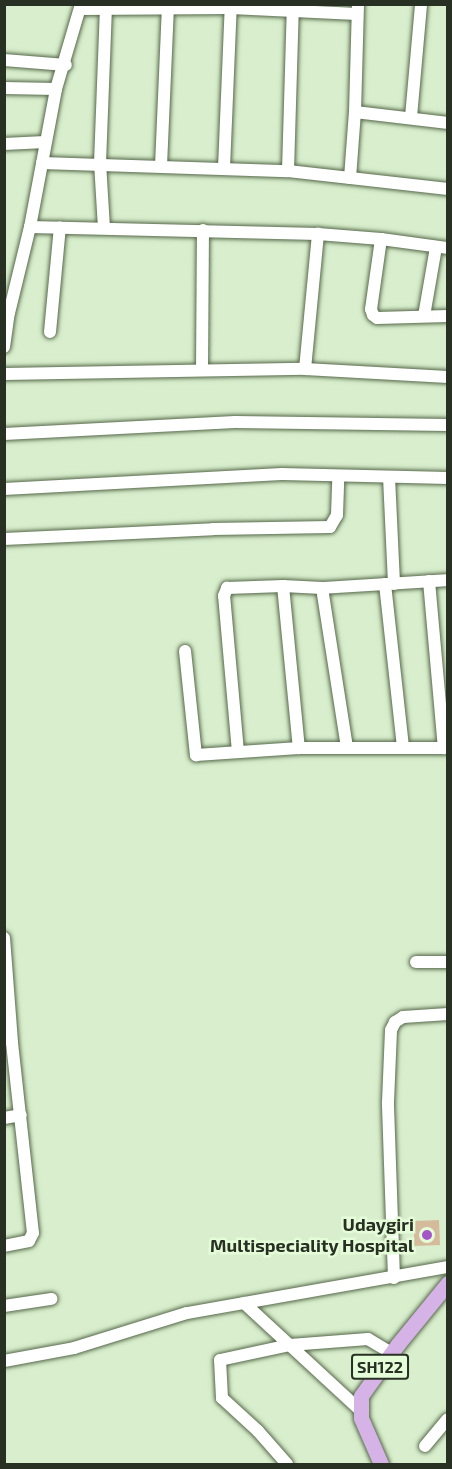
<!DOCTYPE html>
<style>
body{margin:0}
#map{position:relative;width:452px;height:1469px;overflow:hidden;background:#d8eecc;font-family:"Exo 2",sans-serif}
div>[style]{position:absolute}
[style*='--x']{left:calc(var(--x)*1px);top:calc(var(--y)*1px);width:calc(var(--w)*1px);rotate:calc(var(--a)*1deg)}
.building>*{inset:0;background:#d4bb9c}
.roads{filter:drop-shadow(0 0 2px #56694b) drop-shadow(0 0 2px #56694b)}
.minor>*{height:12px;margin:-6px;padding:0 6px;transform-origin:6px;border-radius:6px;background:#fff}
.major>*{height:15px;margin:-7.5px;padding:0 7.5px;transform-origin:7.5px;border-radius:7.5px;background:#d6b3e7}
.dots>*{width:16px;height:16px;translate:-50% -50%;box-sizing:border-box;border:3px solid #e5fcd9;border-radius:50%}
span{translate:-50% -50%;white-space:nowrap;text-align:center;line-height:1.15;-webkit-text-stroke:5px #e5fcd9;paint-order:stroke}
.shield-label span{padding:2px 4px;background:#e5fcd9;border:2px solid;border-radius:4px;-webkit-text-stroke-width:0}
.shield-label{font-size:16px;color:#273023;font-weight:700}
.poi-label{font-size:18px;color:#273023;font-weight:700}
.right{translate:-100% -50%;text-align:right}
.frame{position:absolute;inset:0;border:6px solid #273023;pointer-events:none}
</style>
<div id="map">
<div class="building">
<i style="clip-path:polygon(439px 1220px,440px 1245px,414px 1246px,414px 1221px)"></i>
</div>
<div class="roads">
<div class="minor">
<i style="--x:80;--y:9;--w:151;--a:-0.4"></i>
<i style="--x:231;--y:8;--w:126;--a:2.7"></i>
<i style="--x:4;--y:60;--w:62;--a:4.6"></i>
<i style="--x:4;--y:88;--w:52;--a:1.1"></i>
<i style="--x:355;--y:112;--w:94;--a:6.7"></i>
<i style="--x:411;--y:117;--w:113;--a:-84.9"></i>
<i style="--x:4;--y:144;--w:41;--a:-2.8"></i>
<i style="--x:42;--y:163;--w:246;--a:1.9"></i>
<i style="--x:288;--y:171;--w:161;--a:6.4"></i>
<i style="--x:161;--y:166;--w:162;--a:-87.5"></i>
<i style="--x:224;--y:168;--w:164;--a:-87.6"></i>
<i style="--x:288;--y:171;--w:165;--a:-88.3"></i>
<i style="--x:350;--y:178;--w:66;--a:-85.7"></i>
<i style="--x:355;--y:112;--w:108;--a:-88.4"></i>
<i style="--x:30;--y:227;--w:288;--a:1.4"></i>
<i style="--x:318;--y:234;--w:63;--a:4.5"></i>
<i style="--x:381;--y:239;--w:68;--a:7.7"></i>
<i style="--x:104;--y:228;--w:65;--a:-93.5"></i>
<i style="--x:100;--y:163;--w:153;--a:-87.8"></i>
<i style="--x:381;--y:239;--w:71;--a:98.1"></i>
<i style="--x:371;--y:309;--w:6;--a:72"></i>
<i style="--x:373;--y:315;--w:5;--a:37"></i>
<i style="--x:377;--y:318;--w:71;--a:-1.6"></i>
<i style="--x:424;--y:316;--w:70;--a:-80.1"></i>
<i style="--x:50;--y:332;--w:105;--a:-84.6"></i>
<i style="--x:4;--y:347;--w:34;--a:-82"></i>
<i style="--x:9;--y:313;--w:89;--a:-76.3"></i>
<i style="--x:30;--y:227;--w:140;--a:-79.3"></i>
<i style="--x:56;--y:89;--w:89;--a:-73.6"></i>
<i style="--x:305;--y:369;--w:136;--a:-84.5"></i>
<i style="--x:202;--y:370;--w:140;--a:-89.6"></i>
<i style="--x:4;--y:374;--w:301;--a:-1"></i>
<i style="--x:305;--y:369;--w:143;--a:3.2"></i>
<i style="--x:4;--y:434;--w:231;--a:-3"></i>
<i style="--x:235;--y:422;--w:213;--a:0.8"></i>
<i style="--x:389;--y:477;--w:107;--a:87.3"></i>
<i style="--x:4;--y:489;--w:278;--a:-3.1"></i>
<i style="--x:282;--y:474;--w:166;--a:1.4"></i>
<i style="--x:4;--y:539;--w:209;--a:-2.7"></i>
<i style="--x:213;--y:529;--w:117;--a:-1"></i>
<i style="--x:330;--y:527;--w:14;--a:-60"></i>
<i style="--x:337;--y:515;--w:38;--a:-88"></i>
<i style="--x:429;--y:581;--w:168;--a:84.9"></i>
<i style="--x:385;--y:584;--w:165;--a:83.7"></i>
<i style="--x:283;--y:586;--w:163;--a:84.4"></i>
<i style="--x:322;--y:588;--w:162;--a:81.1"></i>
<i style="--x:185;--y:651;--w:105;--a:84"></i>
<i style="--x:196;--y:755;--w:103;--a:-3.9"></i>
<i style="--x:299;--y:748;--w:149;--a:0"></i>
<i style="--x:238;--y:752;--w:157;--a:-95.1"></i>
<i style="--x:224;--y:596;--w:9;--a:-69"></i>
<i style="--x:227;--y:588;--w:56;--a:-2"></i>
<i style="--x:283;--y:586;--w:39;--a:3"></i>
<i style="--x:322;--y:588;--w:126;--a:-3.6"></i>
<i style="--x:4;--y:938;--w:105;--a:85.6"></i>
<i style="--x:12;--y:1043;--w:191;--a:83.7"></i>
<i style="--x:33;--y:1233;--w:9;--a:117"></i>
<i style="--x:29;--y:1241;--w:25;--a:169"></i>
<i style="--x:416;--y:962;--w:32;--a:0"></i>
<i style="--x:4;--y:1118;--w:17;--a:-10"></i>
<i style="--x:394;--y:1278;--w:176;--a:-92"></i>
<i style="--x:388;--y:1102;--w:72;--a:-87.6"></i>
<i style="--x:391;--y:1030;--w:9;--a:-63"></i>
<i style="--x:395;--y:1022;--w:9;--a:-32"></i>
<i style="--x:403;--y:1017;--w:45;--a:-3.8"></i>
<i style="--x:244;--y:1303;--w:156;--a:42.7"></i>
<i style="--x:4;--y:1306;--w:48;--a:-8.5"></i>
<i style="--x:4;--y:1361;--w:71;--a:-10.5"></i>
<i style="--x:74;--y:1348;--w:118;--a:-17.2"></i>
<i style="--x:187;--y:1313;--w:265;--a:-10"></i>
<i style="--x:425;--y:1446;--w:35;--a:-50"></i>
<i style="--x:287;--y:1464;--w:44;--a:-131.3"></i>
<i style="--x:258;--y:1431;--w:49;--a:-137.5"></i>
<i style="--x:222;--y:1398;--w:38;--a:-93"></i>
<i style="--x:220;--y:1360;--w:72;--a:-12.1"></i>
<i style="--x:290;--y:1345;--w:78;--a:-4.4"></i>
<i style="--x:368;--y:1339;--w:27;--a:31"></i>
</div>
<div class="major">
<i style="--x:381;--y:1464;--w:50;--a:-113.5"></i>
<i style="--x:361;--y:1418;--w:22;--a:-90"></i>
<i style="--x:361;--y:1396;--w:64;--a:-54.6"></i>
<i style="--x:398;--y:1344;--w:79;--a:-50.7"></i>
</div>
</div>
<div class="dots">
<i style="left:427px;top:1235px;background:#a455c6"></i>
</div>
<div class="shield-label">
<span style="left:380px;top:1367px">SH122</span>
</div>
<div class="poi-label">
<span class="right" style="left:414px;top:1235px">Udaygiri<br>Multispeciality Hospital</span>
</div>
<div class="frame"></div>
</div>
